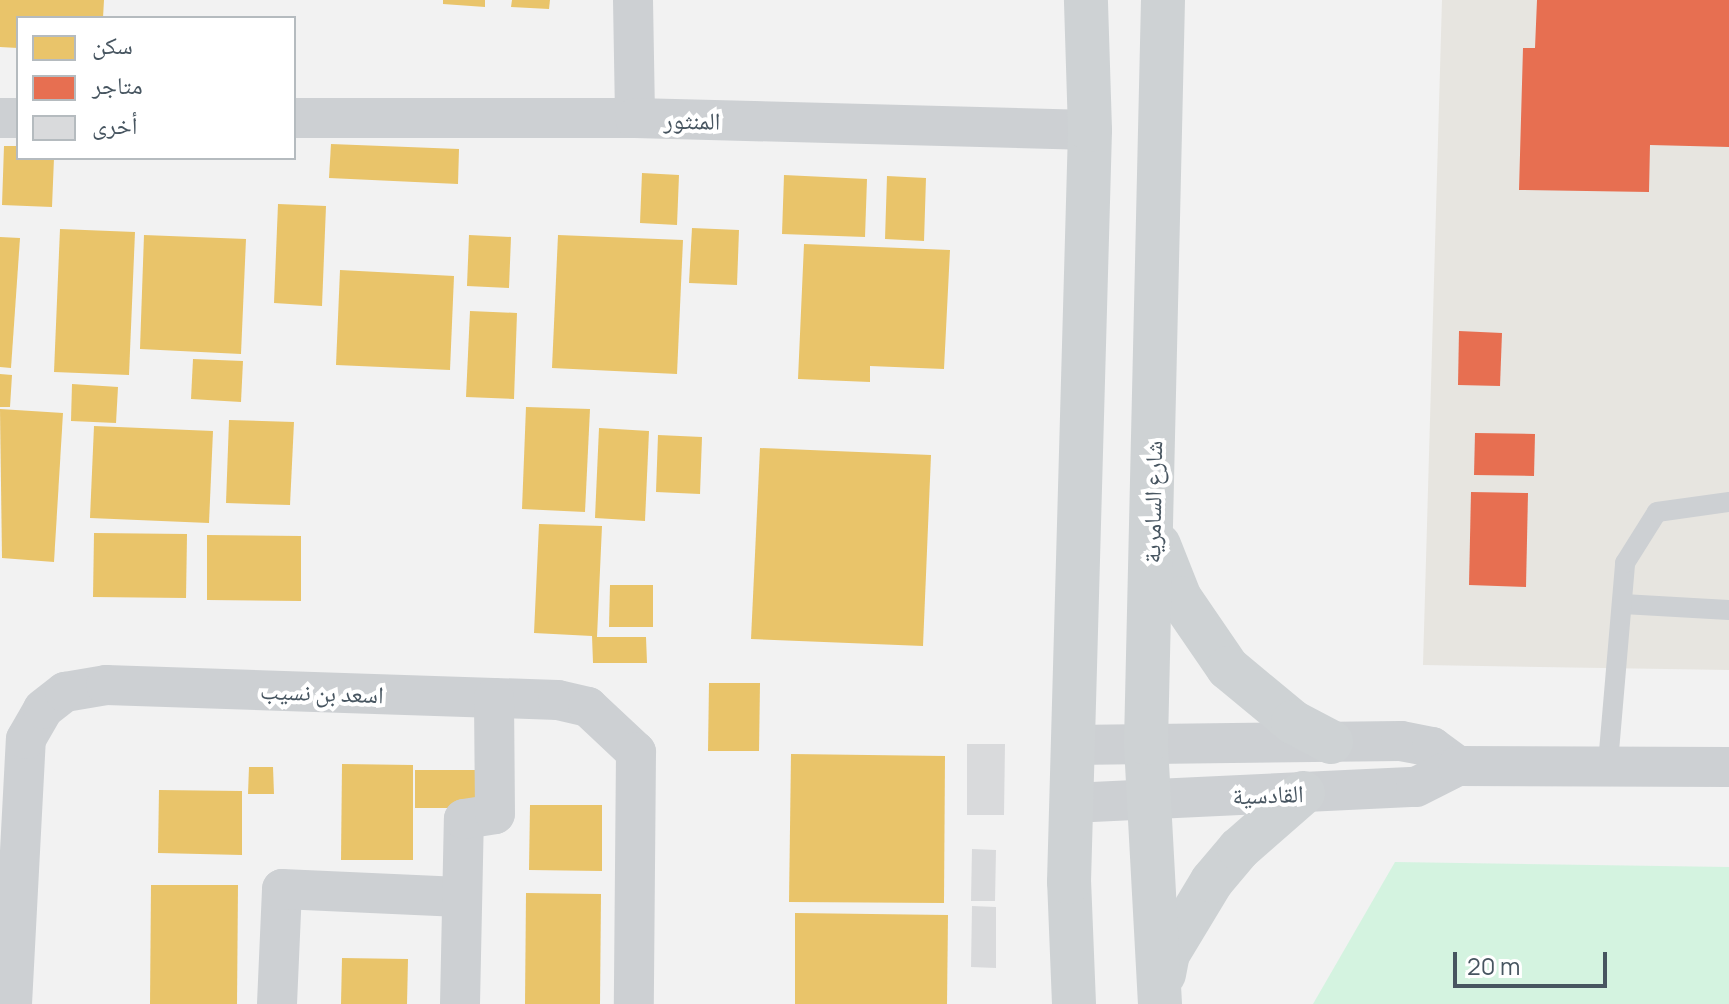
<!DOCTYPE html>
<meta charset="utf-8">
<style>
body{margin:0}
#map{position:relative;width:1729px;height:1004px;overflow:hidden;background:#f2f2f2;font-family:Manrope,"Noto Naskh Arabic",sans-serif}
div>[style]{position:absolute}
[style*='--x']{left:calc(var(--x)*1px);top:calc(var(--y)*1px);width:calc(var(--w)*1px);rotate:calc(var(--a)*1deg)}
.commercial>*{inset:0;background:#e7e5e0}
.green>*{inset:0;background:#d4f3e0}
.homes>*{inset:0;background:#e9c46a}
.shops>*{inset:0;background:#e76f51}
.building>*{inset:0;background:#d9dadc}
.lane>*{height:20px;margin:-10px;padding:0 10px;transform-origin:10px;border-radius:10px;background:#cdd0d3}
.street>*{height:40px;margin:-20px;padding:0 20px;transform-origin:20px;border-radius:20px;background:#cdd0d3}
.secondary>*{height:44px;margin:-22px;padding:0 22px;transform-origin:22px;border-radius:22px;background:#ced2d4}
span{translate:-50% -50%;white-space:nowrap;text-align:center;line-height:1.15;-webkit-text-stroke:8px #fff;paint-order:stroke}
.street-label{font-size:24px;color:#475560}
.legend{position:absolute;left:16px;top:16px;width:280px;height:144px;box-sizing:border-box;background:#fff;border:2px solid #b5bbbf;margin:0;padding:10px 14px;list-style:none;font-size:24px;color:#475560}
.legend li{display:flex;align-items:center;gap:16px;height:40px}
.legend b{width:40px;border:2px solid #b5bbbf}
.scale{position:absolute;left:1453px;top:952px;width:154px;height:36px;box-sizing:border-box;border:4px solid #475560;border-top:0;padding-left:10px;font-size:24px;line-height:28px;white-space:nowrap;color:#475560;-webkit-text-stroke:6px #fff;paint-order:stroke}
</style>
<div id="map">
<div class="commercial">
<i style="clip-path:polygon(1442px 0,1729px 0,1729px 670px,1423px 665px)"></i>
</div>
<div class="green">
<i style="clip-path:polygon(1395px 862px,1729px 867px,1729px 1004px,1313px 1004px)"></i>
</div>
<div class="homes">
<i style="clip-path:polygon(0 0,104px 0,103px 18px,18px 18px,18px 48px,0 47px)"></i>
<i style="clip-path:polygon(443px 0,485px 0,485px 7px,443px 4px)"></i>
<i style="clip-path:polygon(512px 0,550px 0,549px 9px,511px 7px)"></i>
<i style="clip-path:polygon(331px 144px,459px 149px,458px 184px,329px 178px)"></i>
<i style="clip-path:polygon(4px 146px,18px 146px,18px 158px,54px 158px,52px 207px,2px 205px)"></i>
<i style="clip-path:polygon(642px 173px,679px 175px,677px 225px,640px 223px)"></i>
<i style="clip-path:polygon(784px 175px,867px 179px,865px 237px,782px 234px)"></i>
<i style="clip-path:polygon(887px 176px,926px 178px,924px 241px,885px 239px)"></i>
<i style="clip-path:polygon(278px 204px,326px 206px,322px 306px,274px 303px)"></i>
<i style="clip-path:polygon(692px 228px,739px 230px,737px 285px,689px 283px)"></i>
<i style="clip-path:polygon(60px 229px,135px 232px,129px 375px,54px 372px)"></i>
<i style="clip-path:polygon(144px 235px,246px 239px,241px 354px,140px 349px)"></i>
<i style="clip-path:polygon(469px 235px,511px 237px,509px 288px,467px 286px)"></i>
<i style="clip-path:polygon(558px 235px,683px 240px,677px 374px,552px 368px)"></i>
<i style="clip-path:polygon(0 237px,20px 238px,11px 368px,0 367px)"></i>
<i style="clip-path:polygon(804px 244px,950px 250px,944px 369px,870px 366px,870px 382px,798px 379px)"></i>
<i style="clip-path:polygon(340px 270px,454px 276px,450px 370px,336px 365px)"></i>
<i style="clip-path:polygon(470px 311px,517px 313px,514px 399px,466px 397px)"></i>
<i style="clip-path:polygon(193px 359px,243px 361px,241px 402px,191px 399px)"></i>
<i style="clip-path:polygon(0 374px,12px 375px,10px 407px,0 407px)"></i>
<i style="clip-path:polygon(72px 384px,118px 387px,116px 423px,71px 421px)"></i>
<i style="clip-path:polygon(526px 407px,590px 409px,585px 512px,522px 509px)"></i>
<i style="clip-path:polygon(0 409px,63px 413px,54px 562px,2px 558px)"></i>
<i style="clip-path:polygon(229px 420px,294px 422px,290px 505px,226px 503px)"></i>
<i style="clip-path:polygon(94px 426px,213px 431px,209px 523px,90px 518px)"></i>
<i style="clip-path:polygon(599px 428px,649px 431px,645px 521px,595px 518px)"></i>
<i style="clip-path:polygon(658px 435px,702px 437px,700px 494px,656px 492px)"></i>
<i style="clip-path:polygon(760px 448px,931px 455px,923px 646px,751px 639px)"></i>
<i style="clip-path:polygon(539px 524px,602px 526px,597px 637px,646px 637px,647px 663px,593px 663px,592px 636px,534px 633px)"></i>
<i style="clip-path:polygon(94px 533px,187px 534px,186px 598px,93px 597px)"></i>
<i style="clip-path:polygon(207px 535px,301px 536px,301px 601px,207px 600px)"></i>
<i style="clip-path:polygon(610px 585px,653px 585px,653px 627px,609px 627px)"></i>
<i style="clip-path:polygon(709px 683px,760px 683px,759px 751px,708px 751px)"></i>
<i style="clip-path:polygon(791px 754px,945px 756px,944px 903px,789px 902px)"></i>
<i style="clip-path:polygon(342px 764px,413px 765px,413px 860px,341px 860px)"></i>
<i style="clip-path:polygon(249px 767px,273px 767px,274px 794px,248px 794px)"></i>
<i style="clip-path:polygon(415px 770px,475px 770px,475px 808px,415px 808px)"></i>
<i style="clip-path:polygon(159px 790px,242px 791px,242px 855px,158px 853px)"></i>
<i style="clip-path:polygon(530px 805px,602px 805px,602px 871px,529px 870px)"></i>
<i style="clip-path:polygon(151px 885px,238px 885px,237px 1004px,150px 1004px)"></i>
<i style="clip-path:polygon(526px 893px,601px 894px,600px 1004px,525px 1004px)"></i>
<i style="clip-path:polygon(795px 913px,948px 915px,947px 1004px,795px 1004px)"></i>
<i style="clip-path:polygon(342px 958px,408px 959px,407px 1004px,341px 1004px)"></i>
</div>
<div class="shops">
<i style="clip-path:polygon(1537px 0,1729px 0,1729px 147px,1650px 145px,1649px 192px,1519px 190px,1523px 48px,1535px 48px)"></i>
<i style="clip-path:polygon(1459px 331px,1502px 333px,1500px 386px,1458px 385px)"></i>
<i style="clip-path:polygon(1475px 433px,1535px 434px,1534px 476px,1474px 475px)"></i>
<i style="clip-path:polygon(1471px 492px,1528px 493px,1526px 587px,1469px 585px)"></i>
</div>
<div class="building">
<i style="clip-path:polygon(967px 744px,1005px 744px,1004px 815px,967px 815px)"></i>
<i style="clip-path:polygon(972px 849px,996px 850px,995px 901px,971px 901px)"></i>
<i style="clip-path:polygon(972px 906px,996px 907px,996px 968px,971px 967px)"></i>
</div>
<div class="lane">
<i style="--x:1623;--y:604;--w:106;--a:3.2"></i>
<i style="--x:1608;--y:763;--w:201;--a:-85.1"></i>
<i style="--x:1625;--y:563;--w:60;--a:-57.9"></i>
<i style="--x:1657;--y:512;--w:73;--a:-7.9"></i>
</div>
<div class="street">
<i style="--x:633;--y:0;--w:118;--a:89"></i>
<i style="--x:0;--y:118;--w:18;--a:0"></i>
<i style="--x:294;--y:118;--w:341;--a:0"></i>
<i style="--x:635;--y:118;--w:455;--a:1.5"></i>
<i style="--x:1072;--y:745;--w:329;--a:-0.7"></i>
<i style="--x:1401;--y:741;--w:32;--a:11"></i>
<i style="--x:1432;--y:747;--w:32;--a:36"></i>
<i style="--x:1071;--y:803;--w:345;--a:-2.7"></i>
<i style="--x:1416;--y:787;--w:47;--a:-26.6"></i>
<i style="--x:1458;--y:766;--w:271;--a:0.2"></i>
<i style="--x:12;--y:1004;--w:265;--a:-87"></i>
<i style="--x:26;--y:739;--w:34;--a:-60"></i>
<i style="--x:43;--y:709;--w:28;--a:-38"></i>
<i style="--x:65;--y:692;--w:42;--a:-9.7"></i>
<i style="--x:106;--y:685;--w:452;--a:1.9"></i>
<i style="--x:558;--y:700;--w:31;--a:13"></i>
<i style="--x:588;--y:707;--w:66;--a:43.2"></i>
<i style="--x:636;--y:752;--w:252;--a:90.5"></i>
<i style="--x:277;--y:1004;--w:115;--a:-87.5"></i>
<i style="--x:282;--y:889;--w:178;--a:2.6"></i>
<i style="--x:460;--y:1004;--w:185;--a:-88.8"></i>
<i style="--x:464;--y:819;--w:31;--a:-9"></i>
<i style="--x:495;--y:814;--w:116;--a:-90.5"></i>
</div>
<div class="secondary">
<i style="--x:1159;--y:545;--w:57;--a:68.4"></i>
<i style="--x:1180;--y:598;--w:85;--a:55.6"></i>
<i style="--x:1228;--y:668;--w:85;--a:39.7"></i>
<i style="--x:1293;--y:722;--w:43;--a:27.8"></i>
<i style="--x:1164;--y:974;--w:20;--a:-79"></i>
<i style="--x:1168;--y:954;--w:85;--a:-58.9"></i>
<i style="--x:1212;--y:881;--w:42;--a:-49.8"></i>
<i style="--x:1239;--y:849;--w:85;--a:-41.2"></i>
<i style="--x:1074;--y:1004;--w:122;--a:-92.3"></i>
<i style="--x:1069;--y:882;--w:752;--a:-88.4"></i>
<i style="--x:1090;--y:130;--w:130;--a:-91.8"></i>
<i style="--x:1160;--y:1004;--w:261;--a:-93.1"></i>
<i style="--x:1146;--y:743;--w:743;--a:-88.69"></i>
</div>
<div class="street-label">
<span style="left:692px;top:120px;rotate:1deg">المنثور</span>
<span style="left:1152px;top:502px;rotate:-89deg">شارع السامرية</span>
<span style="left:322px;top:692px;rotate:2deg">اسعد بن نسيب</span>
<span style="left:1268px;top:794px;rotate:-2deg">القادسية</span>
</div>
<ul class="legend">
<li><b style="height:22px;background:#e9c46a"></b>سكن</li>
<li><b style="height:22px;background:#e76f51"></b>متاجر</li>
<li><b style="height:22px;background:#d9dadc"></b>أخرى</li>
</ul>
<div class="scale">20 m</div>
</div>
